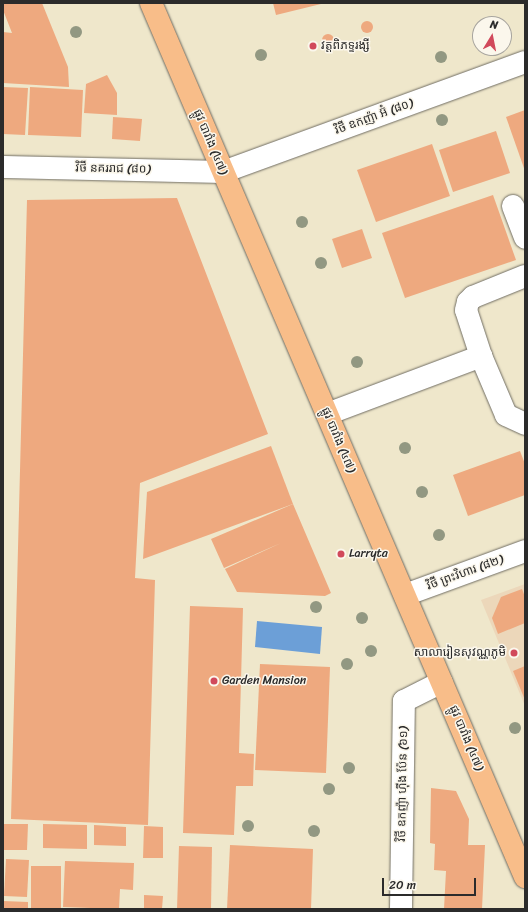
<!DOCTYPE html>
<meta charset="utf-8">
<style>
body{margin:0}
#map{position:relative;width:528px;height:912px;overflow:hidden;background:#efe7cb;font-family:Sriracha,"Noto Sans Khmer",sans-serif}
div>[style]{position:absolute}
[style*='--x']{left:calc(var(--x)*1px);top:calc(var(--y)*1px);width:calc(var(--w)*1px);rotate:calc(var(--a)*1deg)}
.built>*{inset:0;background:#ecd7ba}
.water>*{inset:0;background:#6c9fd7}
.building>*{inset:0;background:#eea97f}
.round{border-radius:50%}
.roads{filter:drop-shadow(0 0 1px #706d63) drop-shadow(0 0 1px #706d63)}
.minor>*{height:22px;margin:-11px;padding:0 11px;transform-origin:11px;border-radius:11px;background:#fff}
.major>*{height:22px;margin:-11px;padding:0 11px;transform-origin:11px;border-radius:11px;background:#f8bd89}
.trees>*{width:12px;height:12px;margin:-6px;border-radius:50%;background:#929882}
.dots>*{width:11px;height:11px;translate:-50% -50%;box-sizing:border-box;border:2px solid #fbf7ec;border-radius:50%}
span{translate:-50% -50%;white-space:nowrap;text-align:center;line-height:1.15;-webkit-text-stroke:3px #fbf7ec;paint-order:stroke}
.poi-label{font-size:12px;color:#2b2b2b}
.left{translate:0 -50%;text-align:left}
.right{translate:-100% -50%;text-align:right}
.street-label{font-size:12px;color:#2b2b2b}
.frame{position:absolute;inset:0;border:4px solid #2b2b2b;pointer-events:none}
.north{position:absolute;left:472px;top:16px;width:40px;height:40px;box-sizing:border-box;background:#fbf7ec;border:1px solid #a8a59f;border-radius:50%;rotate:10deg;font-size:11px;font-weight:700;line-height:16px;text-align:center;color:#2b2b2b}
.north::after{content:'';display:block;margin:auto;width:14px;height:18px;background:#d1495b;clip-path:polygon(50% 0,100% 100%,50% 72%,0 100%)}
.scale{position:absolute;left:382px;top:878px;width:94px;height:18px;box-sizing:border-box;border:2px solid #2b2b2b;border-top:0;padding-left:5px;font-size:12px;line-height:14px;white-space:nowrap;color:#2b2b2b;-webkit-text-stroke:3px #fbf7ec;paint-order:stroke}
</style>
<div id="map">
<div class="built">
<i style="clip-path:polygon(525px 584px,525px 706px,481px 600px)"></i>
</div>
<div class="water">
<i style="clip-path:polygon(257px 621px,322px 627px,320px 654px,255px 647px)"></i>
</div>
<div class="building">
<i style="clip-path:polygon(3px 3px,42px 3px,68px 67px,69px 87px,3px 83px,3px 32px,12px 33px,3px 10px)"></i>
<i style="clip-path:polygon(273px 3px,321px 3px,321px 4px,276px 15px)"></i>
<i class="round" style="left:361px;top:21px;width:12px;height:12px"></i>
<i class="round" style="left:322px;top:34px;width:12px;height:12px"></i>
<i style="clip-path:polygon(107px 75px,117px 93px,117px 115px,84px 113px,86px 84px)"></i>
<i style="clip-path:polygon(3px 87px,28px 88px,25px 135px,3px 134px)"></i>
<i style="clip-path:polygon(30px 87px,83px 90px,81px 137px,28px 135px)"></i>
<i style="clip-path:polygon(525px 110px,525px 171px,506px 117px)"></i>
<i style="clip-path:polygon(113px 117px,142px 119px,140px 141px,112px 139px)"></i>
<i style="clip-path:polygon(496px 131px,510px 173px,453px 192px,439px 150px)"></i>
<i style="clip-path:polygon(432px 144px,450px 196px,376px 222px,357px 170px)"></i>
<i style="clip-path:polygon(493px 195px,516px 260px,405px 298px,382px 233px)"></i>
<i style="clip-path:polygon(177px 198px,268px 434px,140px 483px,135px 578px,155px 580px,148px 825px,11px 819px,27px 200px)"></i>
<i style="clip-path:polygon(362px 229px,372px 258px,342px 268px,332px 239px)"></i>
<i style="clip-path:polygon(271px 446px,293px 504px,143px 559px,147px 492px)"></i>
<i style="clip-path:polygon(520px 451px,525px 464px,525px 495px,468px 516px,453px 475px)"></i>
<i style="clip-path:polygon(293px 504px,331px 593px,325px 596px,237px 592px,225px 569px,281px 543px,224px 568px,211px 539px)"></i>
<i style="clip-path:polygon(522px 589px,525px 597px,525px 623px,498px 634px,492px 618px,501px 597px)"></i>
<i style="clip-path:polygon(190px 606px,243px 608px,239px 753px,254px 754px,253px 786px,236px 786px,234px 835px,183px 833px)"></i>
<i style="clip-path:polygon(260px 664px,330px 667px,326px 773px,255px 770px)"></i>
<i style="clip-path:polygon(525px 666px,525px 700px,513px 671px)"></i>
<i style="clip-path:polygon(431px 788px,456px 791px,469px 819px,468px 845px,485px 845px,482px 909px,444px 909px,446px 871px,434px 870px,435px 844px,430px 843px)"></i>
<i style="clip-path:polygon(3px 824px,28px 824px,27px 850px,3px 850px)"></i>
<i style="clip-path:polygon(43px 824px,87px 825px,87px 849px,43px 848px)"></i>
<i style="clip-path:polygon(94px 825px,126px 827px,126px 846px,94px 845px)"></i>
<i style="clip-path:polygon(144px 826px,163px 827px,163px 858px,143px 858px)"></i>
<i style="clip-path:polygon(230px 845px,313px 849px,311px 909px,227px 909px)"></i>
<i style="clip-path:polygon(179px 846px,212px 847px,211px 909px,177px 909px)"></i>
<i style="clip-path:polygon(6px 859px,29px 860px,27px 897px,4px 896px)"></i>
<i style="clip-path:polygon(65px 861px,134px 863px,133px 890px,120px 889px,119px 909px,63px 907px)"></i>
<i style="clip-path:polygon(31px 866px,61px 866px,61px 909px,31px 908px)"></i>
<i style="clip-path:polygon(144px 895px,163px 896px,162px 909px,144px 909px)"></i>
<i style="clip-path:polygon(3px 901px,28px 902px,28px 909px,3px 909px)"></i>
</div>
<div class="roads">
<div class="minor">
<i style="--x:3;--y:167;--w:220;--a:1.3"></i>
<i style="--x:223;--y:172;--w:321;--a:-20"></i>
<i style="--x:513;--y:206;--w:34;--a:69"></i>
<i style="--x:481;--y:356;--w:48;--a:-108.1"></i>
<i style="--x:466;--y:310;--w:8;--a:-76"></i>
<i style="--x:468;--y:302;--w:7;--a:-45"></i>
<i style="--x:473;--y:297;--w:56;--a:-22"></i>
<i style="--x:327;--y:414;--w:165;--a:-20.6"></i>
<i style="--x:481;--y:356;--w:64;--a:67"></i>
<i style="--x:506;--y:415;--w:21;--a:25"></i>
<i style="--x:405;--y:595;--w:128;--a:-20.1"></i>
<i style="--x:401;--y:909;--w:208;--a:-89.2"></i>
<i style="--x:404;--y:701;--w:42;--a:-26.6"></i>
</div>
<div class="major">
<i style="--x:151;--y:3;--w:951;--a:66.83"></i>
</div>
</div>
<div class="trees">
<i style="left:76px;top:32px"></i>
<i style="left:261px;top:55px"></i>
<i style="left:441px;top:57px"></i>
<i style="left:442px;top:120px"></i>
<i style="left:302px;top:222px"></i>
<i style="left:321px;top:263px"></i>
<i style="left:357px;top:362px"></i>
<i style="left:405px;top:448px"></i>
<i style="left:422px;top:492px"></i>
<i style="left:439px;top:535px"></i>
<i style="left:316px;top:607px"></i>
<i style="left:362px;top:618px"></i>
<i style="left:371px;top:651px"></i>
<i style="left:347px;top:664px"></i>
<i style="left:515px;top:728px"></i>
<i style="left:349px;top:768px"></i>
<i style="left:329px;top:789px"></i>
<i style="left:248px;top:826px"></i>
<i style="left:314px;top:831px"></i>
</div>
<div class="dots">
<i style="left:313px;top:46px;background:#d1495b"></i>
<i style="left:341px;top:554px;background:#d1495b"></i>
<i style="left:514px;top:653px;background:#d1495b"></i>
<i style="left:214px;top:681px;background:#d1495b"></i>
</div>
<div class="poi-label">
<span class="left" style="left:321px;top:46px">វត្តពិភទ្ទរង្សី</span>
<span class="left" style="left:349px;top:554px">Larryta</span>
<span class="right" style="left:506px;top:653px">សាលារៀនសុវណ្ណភូមិ</span>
<span class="left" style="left:222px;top:681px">Garden Mansion</span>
</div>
<div class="street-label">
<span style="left:374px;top:117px;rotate:-20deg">វិថី ឧកញ៉ា អ៊ំ (៨០)</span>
<span style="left:210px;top:142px;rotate:67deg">ផ្លូវ បារាំង (៤៧)</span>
<span style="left:113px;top:169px;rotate:1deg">វិថី នគររាជ (៨០)</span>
<span style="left:338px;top:440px;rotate:67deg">ផ្លូវ បារាំង (៤៧)</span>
<span style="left:465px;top:573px;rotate:-20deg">វិថី ព្រះវិហារ (៨២)</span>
<span style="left:466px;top:738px;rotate:67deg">ផ្លូវ បារាំង (៤៧)</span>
<span style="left:403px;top:784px;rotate:-89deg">វិថី ឧកញ៉ា ហ៊ីង ប៉ែន (៦១)</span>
</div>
<div class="frame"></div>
<div class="north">N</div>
<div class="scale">20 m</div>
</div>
